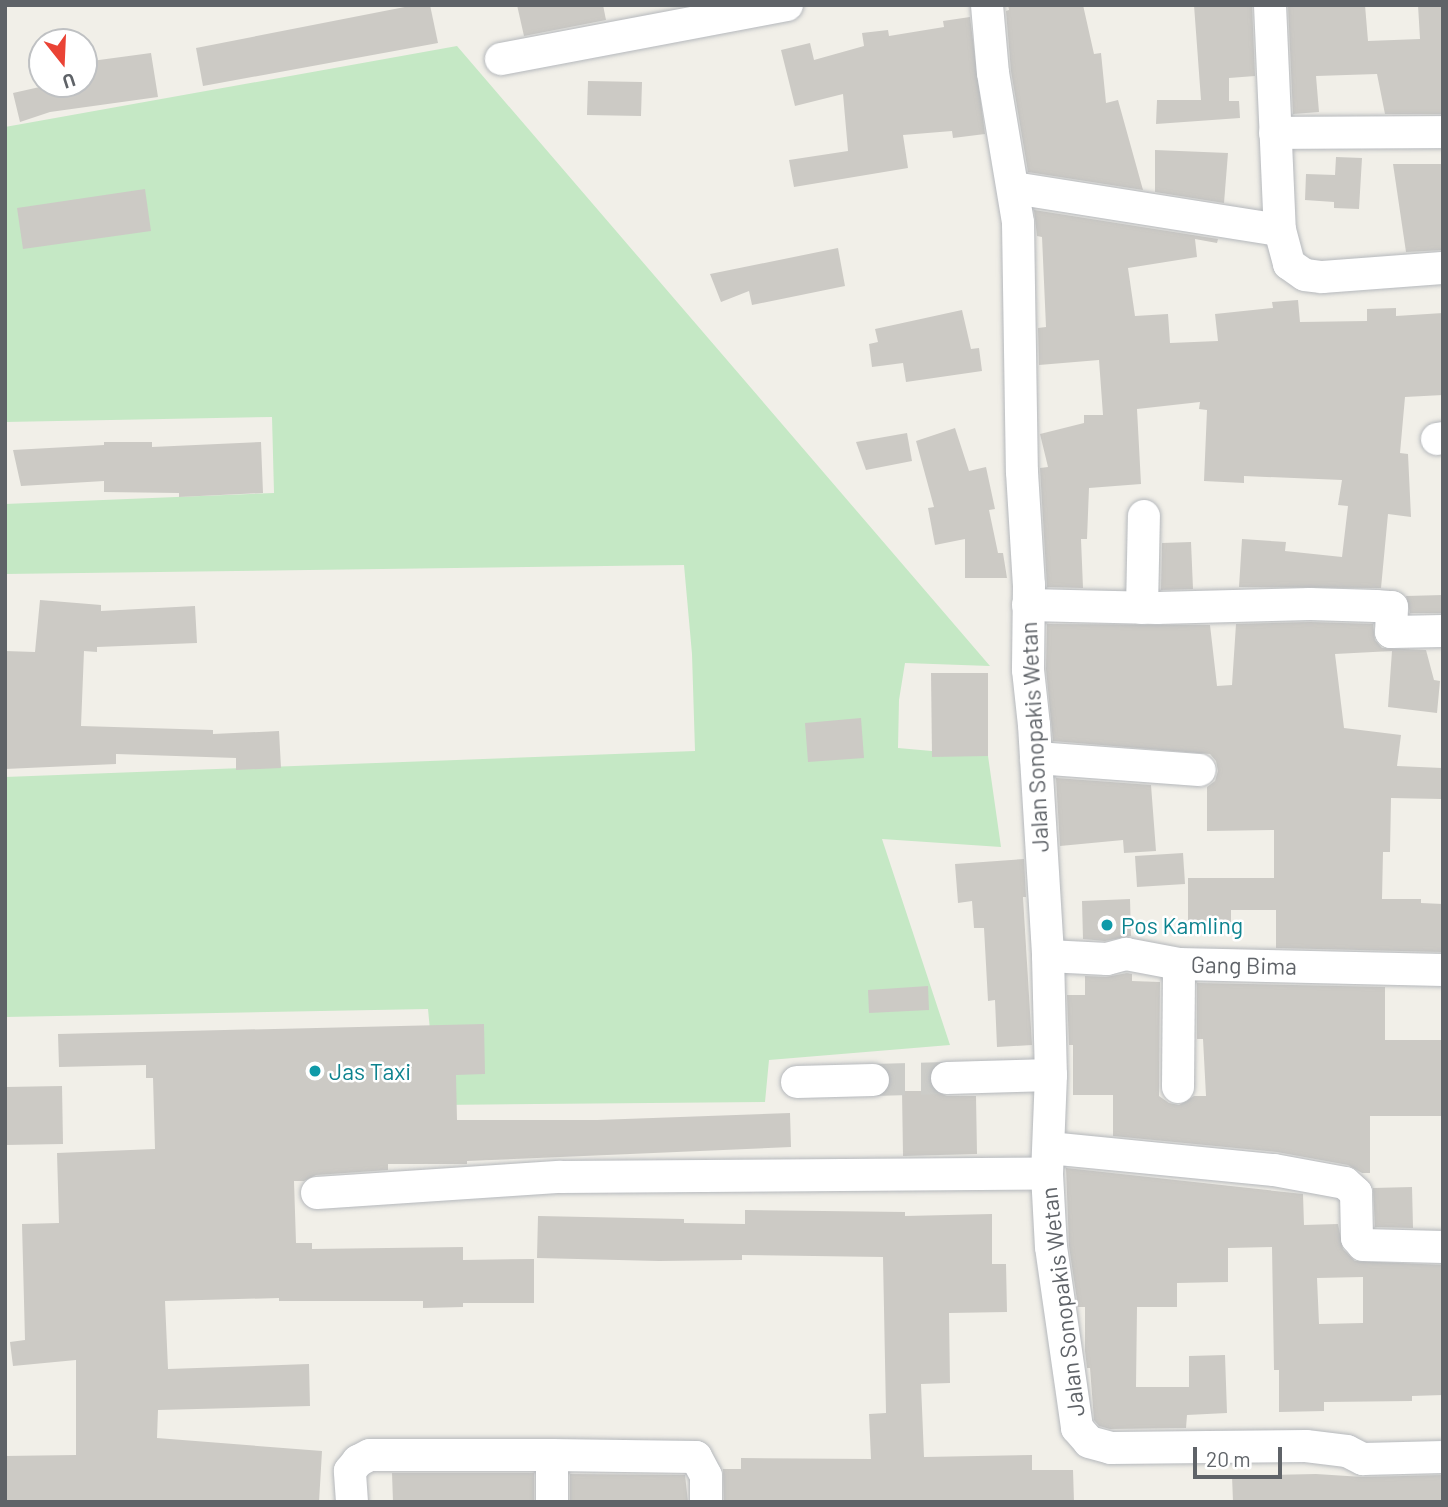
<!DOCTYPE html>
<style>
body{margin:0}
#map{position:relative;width:1448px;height:1507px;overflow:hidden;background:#f1efe8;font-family:Barlow,sans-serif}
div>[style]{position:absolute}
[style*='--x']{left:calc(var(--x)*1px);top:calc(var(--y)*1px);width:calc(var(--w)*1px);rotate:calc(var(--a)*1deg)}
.green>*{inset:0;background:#c5e8c5}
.building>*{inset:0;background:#cccac5}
.minor-tunnel>*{height:32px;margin-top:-16px;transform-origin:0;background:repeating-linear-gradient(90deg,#ccccc8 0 32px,transparent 0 48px)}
.roads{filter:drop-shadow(0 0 2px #b5b8bc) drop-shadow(0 0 2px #b5b8bc)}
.minor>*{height:32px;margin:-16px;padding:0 16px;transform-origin:16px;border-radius:16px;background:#fff}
.dots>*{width:19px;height:19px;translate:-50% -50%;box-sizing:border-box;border:4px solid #fff;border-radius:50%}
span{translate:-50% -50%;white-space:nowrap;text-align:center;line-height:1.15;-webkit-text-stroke:5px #fff;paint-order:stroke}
.street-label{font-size:23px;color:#5f6368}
.culture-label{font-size:23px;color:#0d838f}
.left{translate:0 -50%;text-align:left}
.frame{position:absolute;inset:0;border:7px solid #5f6368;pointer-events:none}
.north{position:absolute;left:28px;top:28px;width:70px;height:70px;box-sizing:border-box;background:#fff;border:2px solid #bfc1c3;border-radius:50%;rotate:162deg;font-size:19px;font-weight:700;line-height:28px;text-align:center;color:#5f6368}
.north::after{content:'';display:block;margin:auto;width:24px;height:32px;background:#ea4335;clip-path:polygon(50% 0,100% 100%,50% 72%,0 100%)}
.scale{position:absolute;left:1193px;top:1447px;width:89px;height:32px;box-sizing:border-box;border:4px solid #5f6368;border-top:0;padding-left:9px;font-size:21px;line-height:24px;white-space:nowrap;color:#5f6368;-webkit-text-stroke:5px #fff;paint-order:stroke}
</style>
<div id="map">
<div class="green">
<i style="clip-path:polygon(457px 46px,990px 666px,905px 663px,899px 700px,898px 748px,988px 756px,1001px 847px,882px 839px,950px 1045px,769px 1060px,765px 1102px,437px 1105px,428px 1009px,5px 1017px,5px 777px,695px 751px,692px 654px,684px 565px,5px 574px,5px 504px,274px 493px,272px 417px,5px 422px,5px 127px)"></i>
</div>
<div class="building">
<i style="clip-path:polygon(415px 5px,430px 5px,438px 43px,203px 86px,196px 48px)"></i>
<i style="clip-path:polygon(517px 5px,603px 5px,606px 20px,524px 36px)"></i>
<i style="clip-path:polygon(1008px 5px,1083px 5px,1094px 54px,1101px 53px,1106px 103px,1118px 100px,1143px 190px,1028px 172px,1011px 71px,1006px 11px,1009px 10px)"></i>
<i style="clip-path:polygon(1194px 5px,1252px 5px,1255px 76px,1229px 78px,1229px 101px,1239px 101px,1240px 118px,1156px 124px,1157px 100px,1201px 100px)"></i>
<i style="clip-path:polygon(1288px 5px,1365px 5px,1368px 41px,1420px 39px,1418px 5px,1443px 5px,1443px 114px,1385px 114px,1377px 74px,1316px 76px,1319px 112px,1293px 114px)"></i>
<i style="clip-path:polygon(970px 17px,985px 134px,953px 138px,952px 131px,903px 135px,908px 168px,794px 187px,789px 160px,848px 151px,843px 94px,795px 106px,781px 50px,810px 43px,814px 60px,864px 46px,862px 33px,888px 30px,889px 36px,944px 27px,943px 21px)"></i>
<i style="clip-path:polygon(151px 53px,158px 97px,50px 112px,20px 122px,13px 93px,53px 84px,84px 84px,84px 62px)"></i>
<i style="clip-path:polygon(588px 81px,642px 82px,641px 116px,587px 115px)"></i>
<i style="clip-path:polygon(1155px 150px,1228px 153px,1224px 203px,1155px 192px)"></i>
<i style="clip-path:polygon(1336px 157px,1362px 158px,1359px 209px,1334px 208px,1334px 202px,1305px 200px,1306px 174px,1335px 175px)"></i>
<i style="clip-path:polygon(1393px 164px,1443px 164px,1443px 250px,1406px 252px)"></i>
<i style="clip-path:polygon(145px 189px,151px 231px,23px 249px,17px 208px)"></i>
<i style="clip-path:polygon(1034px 210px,1218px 239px,1217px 243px,1195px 239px,1197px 257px,1128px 268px,1135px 316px,1168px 314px,1170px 343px,1218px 341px,1215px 314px,1273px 308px,1272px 302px,1298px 300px,1300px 322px,1367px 321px,1367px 309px,1396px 308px,1396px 316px,1443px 313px,1443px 395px,1405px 397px,1400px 453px,1408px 454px,1411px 517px,1388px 514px,1381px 588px,1239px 587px,1242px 539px,1286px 542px,1285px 551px,1342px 557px,1348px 506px,1338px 505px,1342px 480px,1244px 476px,1244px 483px,1204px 481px,1207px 410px,1199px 409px,1200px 402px,1137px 409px,1141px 484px,1089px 488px,1087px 539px,1081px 539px,1083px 588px,1047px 587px,1040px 468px,1048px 467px,1040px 434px,1084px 423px,1084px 415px,1103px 415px,1099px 360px,1039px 365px,1038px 328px,1046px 327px,1042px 237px,1037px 236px)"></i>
<i style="clip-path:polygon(838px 248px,845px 286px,752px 305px,749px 291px,721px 302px,710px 274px)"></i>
<i style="clip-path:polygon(962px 310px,971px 349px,979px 348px,982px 371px,906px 382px,903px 363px,872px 367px,869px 344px,878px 342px,875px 329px)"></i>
<i style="clip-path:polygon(955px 428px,969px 471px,986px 467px,995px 509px,989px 510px,998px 553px,1003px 553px,1007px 578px,965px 578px,965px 539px,935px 545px,928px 508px,934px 507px,916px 441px)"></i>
<i style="clip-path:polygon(907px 433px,912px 461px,866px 470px,856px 442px)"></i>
<i style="clip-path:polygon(104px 442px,152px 442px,152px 447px,261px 442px,263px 493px,179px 497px,179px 493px,104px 492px,104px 481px,21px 486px,13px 450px,104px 445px)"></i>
<i style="clip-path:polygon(1191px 542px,1193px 589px,1161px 590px,1162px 543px)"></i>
<i style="clip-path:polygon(1443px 595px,1443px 613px,1410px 613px,1406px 596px)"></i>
<i style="clip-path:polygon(40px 600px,101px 605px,101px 611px,195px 606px,197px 643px,97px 647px,97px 652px,84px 651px,81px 726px,213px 730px,213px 734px,279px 731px,281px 768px,236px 770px,236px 758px,116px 754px,116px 764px,5px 769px,5px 651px,35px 652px)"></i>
<i style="clip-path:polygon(1310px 622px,1373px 624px,1375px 640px,1382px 648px,1426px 650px,1434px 680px,1440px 681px,1437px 713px,1388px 707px,1392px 651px,1335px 654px,1344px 728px,1401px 735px,1397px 766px,1442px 768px,1441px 799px,1391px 798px,1390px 852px,1383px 852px,1382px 899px,1421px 899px,1421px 903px,1443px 904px,1443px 952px,1276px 948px,1276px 910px,1231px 910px,1231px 923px,1188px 923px,1188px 878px,1274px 878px,1274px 830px,1207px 831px,1207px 787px,1215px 781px,1218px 771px,1216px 761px,1210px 754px,1053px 741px,1046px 669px,1047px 624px,1210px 625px,1217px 686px,1232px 685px,1236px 624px)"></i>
<i style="clip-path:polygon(931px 673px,988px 673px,988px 756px,932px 757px)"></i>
<i style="clip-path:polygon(861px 718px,864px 758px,808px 762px,805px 723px)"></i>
<i style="clip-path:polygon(1056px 778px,1151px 785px,1156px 851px,1124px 853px,1123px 840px,1060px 846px)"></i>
<i style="clip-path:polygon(1183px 853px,1185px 884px,1137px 887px,1135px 856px)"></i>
<i style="clip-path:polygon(1024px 859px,1026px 897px,1023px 897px,1032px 1045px,997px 1047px,995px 1000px,988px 1001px,984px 928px,974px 928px,972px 901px,958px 903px,955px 864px)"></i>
<i style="clip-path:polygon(1130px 899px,1131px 936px,1105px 941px,1083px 939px,1082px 901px)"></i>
<i style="clip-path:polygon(1127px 973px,1132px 974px,1132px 981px,1160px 982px,1159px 1096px,1169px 1103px,1179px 1105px,1194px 1096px,1206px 1096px,1203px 1039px,1197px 1039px,1197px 983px,1385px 987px,1385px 1040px,1443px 1040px,1443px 1116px,1370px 1116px,1370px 1173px,1362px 1173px,1348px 1165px,1277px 1152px,1113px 1136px,1113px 1095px,1073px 1095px,1073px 1045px,1069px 1045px,1067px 995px,1085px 995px,1085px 976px,1106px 977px)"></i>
<i style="clip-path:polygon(928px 986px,929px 1010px,869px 1013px,868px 990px)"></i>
<i style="clip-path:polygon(484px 1024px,485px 1074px,456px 1075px,457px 1120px,597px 1120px,790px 1113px,791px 1147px,467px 1161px,467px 1164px,388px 1164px,388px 1170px,316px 1175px,304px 1181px,294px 1181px,296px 1243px,312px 1243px,312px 1249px,463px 1247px,463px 1260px,534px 1259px,534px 1303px,463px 1303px,463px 1307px,423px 1308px,423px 1301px,279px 1301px,279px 1298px,165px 1301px,168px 1369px,309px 1364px,310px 1406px,158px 1410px,157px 1438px,322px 1451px,319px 1502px,5px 1502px,5px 1456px,76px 1455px,76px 1360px,13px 1366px,10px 1342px,25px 1340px,22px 1224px,59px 1223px,57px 1153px,155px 1149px,153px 1078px,146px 1078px,146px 1065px,59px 1067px,58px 1034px)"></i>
<i style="clip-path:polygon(62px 1086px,63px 1144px,5px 1145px,6px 1087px)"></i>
<i style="clip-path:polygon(902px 1091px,935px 1091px,947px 1096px,976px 1096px,977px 1154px,903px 1156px)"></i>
<i style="clip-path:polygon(evenodd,1066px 1168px,1303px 1194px,1304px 1225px,1338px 1224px,1343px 1249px,1355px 1261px,1443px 1265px,1443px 1395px,1412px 1396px,1412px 1401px,1324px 1402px,1324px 1411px,1279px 1412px,1279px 1370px,1274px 1370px,1272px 1247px,1228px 1248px,1228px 1282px,1177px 1283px,1177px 1307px,1137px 1307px,1136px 1387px,1189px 1387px,1189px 1356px,1225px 1355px,1227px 1413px,1187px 1415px,1186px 1428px,1110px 1429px,1099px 1426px,1094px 1420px,1090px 1368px,1087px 1368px,1085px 1351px,1085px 1307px,1078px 1307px,1069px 1246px,1066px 1168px,1363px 1277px,1363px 1323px,1319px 1324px,1317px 1278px,1363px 1277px)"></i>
<i style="clip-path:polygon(1412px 1187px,1413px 1228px,1375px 1227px,1373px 1188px)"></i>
<i style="clip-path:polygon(745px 1210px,905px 1212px,905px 1216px,992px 1214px,992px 1264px,1006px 1264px,1007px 1312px,949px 1313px,950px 1383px,921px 1384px,924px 1457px,1032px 1455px,1032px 1470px,1073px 1470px,1074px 1502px,724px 1502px,723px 1469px,741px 1469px,741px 1458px,871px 1459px,869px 1414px,886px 1413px,883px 1257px,742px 1255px,742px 1260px,659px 1261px,537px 1258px,538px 1216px,684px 1219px,684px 1223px,745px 1224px)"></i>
<i style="clip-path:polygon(392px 1473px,534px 1473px,534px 1502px,393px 1502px)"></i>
<i style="clip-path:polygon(570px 1474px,685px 1475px,688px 1502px,570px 1502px)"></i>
<i style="clip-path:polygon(1316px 1474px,1363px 1477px,1443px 1475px,1443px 1502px,1233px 1502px,1232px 1476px)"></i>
</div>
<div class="minor-tunnel">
<i style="--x:873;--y:1080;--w:74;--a:-1.5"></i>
</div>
<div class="roads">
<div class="minor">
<i style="--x:987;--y:5;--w:68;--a:85"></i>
<i style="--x:993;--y:73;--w:152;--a:80.5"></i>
<i style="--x:1018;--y:223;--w:249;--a:89.1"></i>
<i style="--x:1022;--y:472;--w:113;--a:86.5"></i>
<i style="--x:1029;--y:585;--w:85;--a:90.7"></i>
<i style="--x:1028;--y:670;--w:55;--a:83.8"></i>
<i style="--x:1034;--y:725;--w:231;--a:86.5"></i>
<i style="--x:1048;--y:956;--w:119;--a:88.6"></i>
<i style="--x:1051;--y:1075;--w:99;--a:92.3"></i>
<i style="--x:1047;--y:1174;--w:73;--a:86.9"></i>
<i style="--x:1051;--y:1247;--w:183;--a:81.8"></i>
<i style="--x:1077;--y:1428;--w:18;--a:49"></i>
<i style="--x:1089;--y:1442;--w:23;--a:15"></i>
<i style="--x:1111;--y:1448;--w:195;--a:-0.6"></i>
<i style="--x:1306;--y:1446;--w:41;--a:7"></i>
<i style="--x:1347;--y:1451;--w:18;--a:27"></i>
<i style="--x:1363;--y:1459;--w:80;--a:-1.4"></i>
<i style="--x:1270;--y:5;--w:225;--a:87.5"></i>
<i style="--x:1280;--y:230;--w:35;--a:75"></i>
<i style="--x:1289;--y:264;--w:19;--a:35"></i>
<i style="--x:1305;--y:275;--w:17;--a:7"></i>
<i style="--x:1322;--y:277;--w:121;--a:-4.3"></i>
<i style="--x:501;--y:59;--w:291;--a:-10.7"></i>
<i style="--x:1275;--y:133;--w:168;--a:-0.3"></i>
<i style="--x:1014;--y:188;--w:269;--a:9"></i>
<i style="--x:1437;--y:439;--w:6;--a:-9"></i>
<i style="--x:1028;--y:605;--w:129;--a:1.3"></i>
<i style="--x:1157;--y:608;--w:153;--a:-1.5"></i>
<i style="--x:1310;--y:604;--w:66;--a:1.7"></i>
<i style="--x:1376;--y:606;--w:16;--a:4"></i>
<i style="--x:1392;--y:607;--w:25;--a:92"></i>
<i style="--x:1391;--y:632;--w:52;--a:-1.1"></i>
<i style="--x:1142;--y:608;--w:92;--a:-88.8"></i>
<i style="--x:1036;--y:758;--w:164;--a:4.2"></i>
<i style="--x:1048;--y:956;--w:59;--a:2.9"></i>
<i style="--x:1107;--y:959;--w:20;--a:-15"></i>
<i style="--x:1126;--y:954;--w:54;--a:10.7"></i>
<i style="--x:1179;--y:964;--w:264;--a:1.3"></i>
<i style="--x:947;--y:1078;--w:104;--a:-1.7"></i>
<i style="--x:797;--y:1082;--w:76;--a:-1.5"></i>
<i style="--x:1178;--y:1087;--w:123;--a:-89.5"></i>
<i style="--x:1049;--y:1148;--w:226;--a:5.6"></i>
<i style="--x:1274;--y:1170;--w:72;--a:10.4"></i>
<i style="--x:1345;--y:1183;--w:15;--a:42"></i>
<i style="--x:1356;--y:1193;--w:45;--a:88.7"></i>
<i style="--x:1357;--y:1238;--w:9;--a:49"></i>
<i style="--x:1363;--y:1245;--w:80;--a:1.4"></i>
<i style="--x:317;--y:1193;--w:244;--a:-3.8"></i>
<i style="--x:560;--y:1177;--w:487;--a:-0.4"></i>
<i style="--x:552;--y:1455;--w:47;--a:90"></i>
<i style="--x:352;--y:1502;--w:31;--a:-94"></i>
<i style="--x:350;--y:1471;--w:13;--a:-51"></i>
<i style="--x:358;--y:1461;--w:13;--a:-27"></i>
<i style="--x:370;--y:1455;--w:182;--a:0"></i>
<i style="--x:552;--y:1455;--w:144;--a:0.8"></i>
<i style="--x:696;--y:1457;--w:21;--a:62"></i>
<i style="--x:706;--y:1476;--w:26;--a:90"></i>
</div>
</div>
<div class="dots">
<i style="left:1107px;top:925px;background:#0f9aa8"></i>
<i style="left:315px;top:1071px;background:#0f9aa8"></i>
</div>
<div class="street-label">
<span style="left:1034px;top:737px;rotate:-93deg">Jalan Sonopakis Wetan</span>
<span style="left:1244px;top:965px;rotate:1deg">Gang Bima</span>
<span style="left:1062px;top:1302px;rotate:-97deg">Jalan Sonopakis Wetan</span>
</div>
<div class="culture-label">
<span class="left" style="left:1121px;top:925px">Pos Kamling</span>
<span class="left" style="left:329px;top:1071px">Jas Taxi</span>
</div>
<div class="frame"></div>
<div class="north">U</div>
<div class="scale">20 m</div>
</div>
